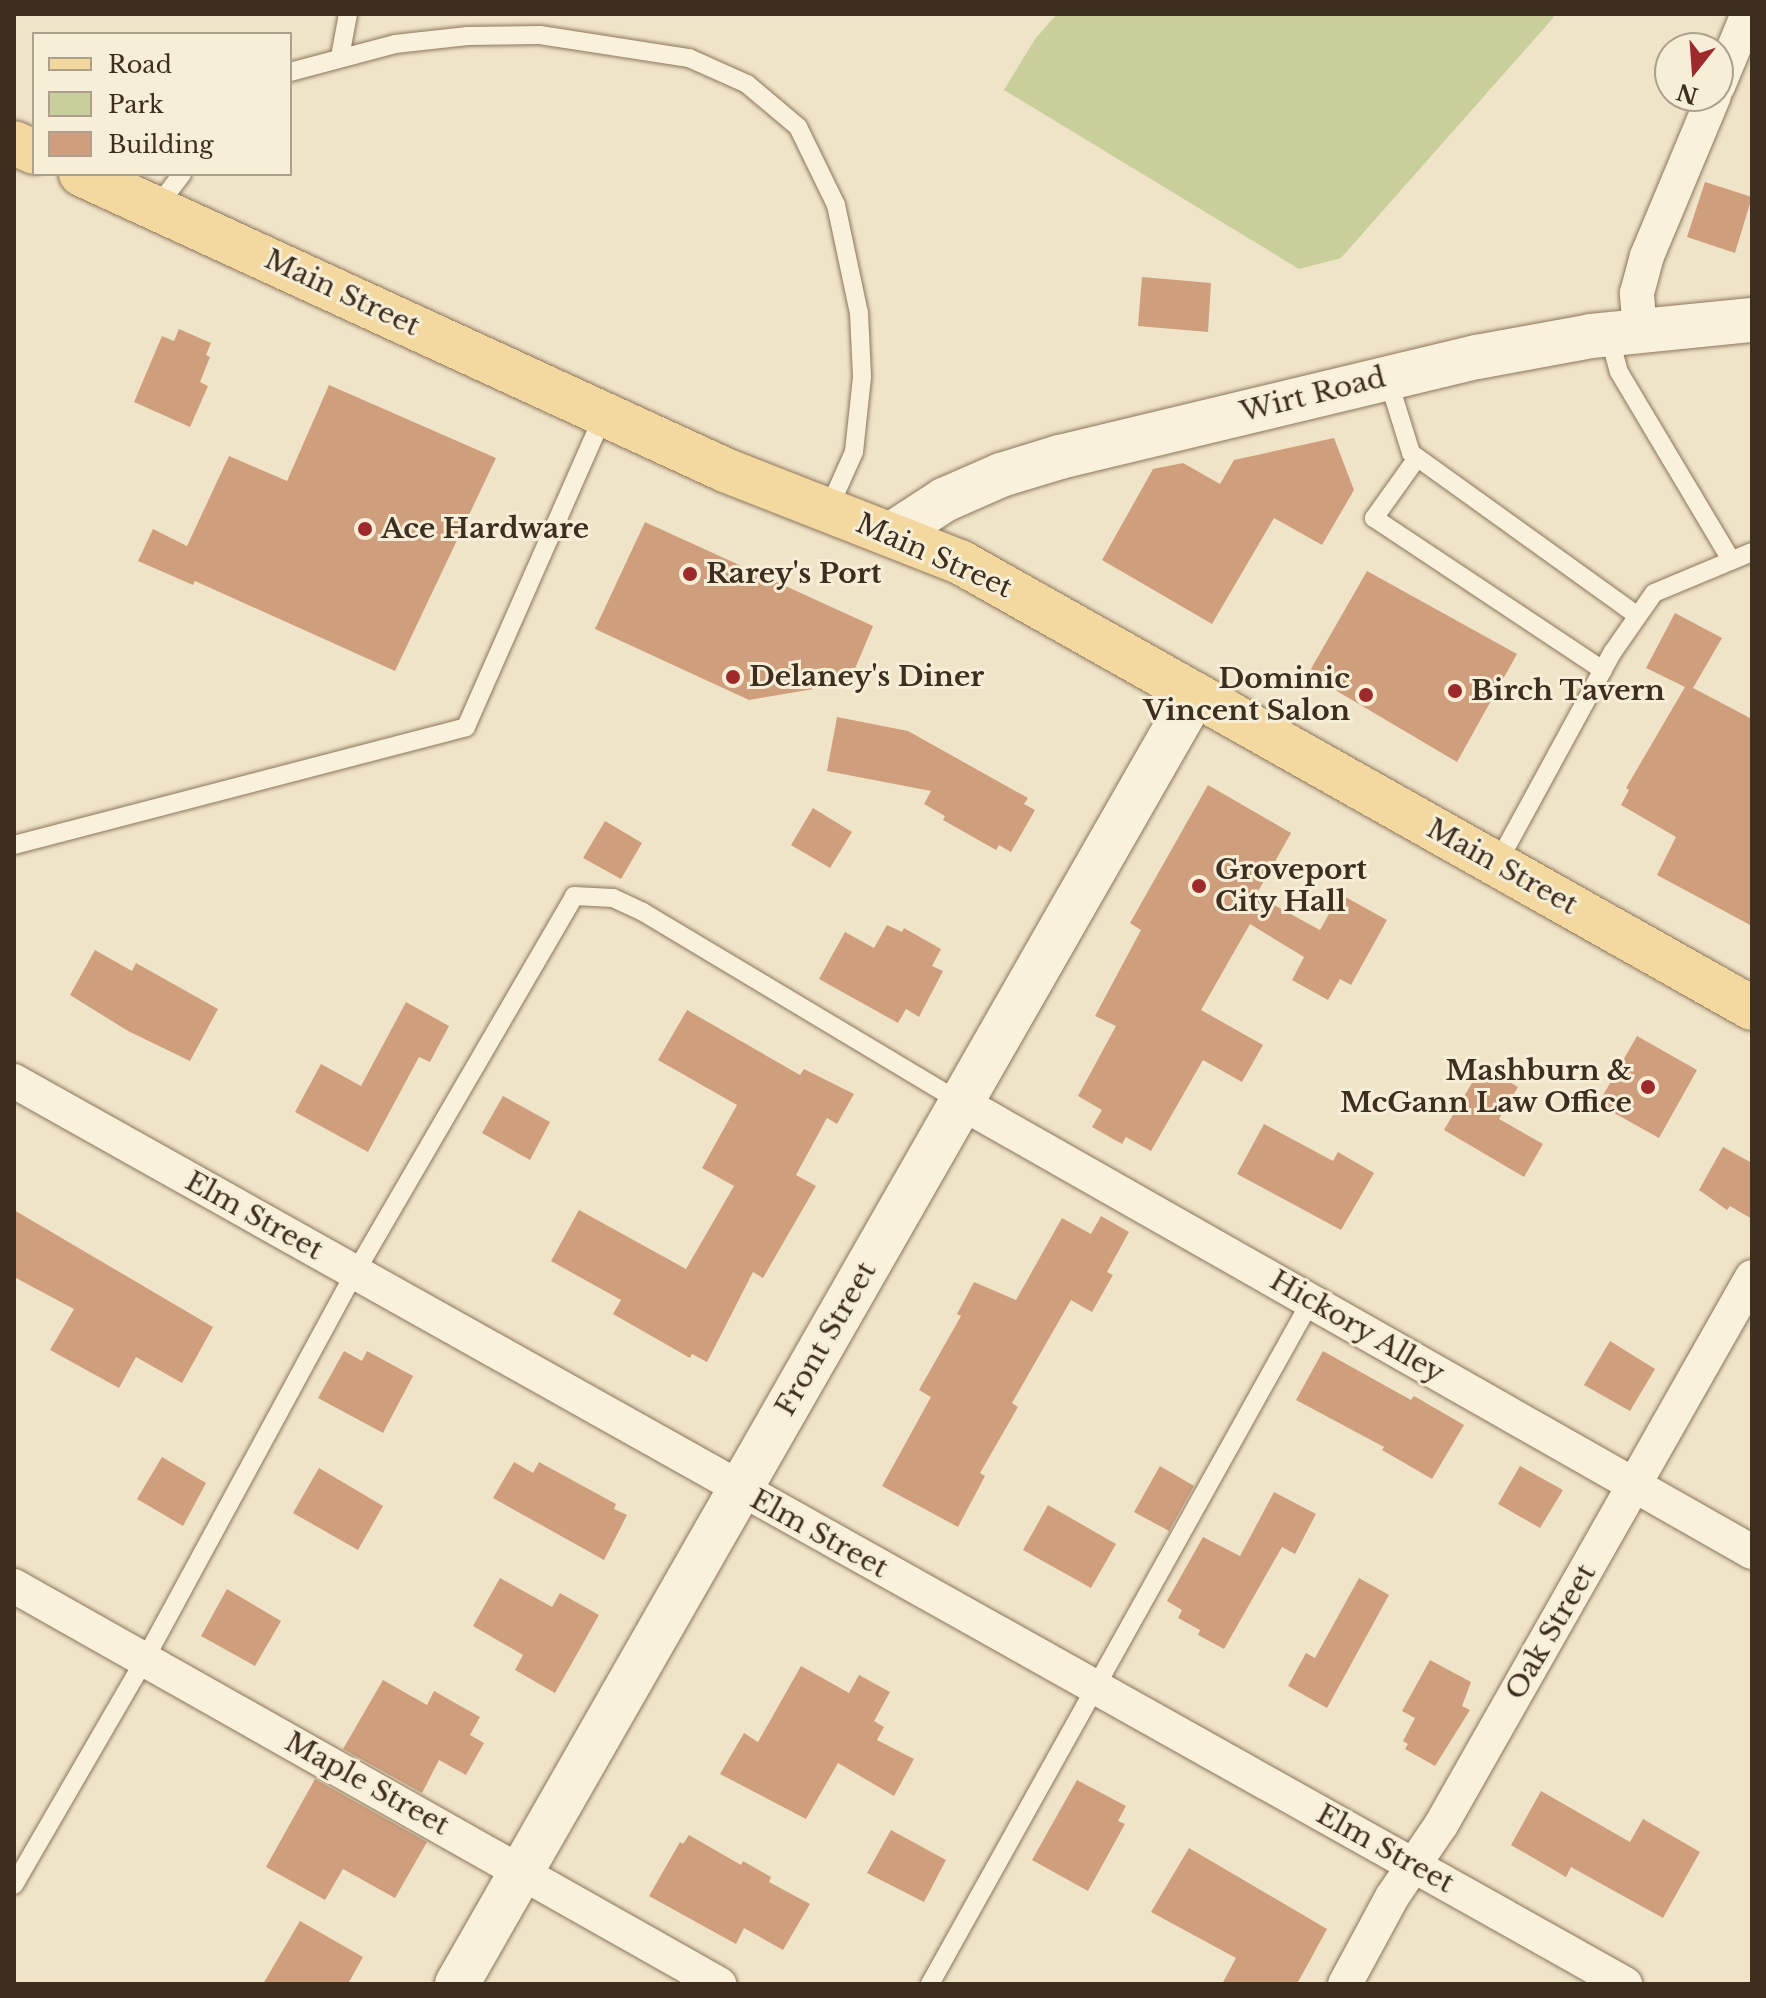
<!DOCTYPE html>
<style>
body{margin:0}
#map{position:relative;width:1766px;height:1998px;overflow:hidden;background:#f0e4c8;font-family:"Libre Baskerville",serif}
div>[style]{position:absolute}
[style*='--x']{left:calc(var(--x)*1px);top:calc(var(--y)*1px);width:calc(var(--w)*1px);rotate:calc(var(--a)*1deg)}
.green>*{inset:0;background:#c9cf9b}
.building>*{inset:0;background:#cf9f7d}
.roads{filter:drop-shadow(0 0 2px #8d765c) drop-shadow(0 0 2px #8d765c)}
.service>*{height:18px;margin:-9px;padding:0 9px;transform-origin:9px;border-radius:9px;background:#faf1dc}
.minor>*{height:34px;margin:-17px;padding:0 17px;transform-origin:17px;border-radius:17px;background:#faf1dc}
.tertiary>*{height:44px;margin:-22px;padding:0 22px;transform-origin:22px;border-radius:22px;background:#faf1dc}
.primary>*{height:44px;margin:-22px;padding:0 22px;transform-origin:22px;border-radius:22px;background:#f3d9a0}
.dots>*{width:22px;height:22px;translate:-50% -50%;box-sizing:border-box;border:4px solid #f7eed8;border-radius:50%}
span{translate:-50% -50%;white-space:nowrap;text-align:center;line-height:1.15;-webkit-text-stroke:6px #f7eed8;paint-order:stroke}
.street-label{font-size:28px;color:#3d2e20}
.poi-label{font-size:28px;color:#3d2e20;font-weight:700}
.left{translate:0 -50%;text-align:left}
.right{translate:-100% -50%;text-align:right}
.frame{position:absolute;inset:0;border:16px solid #3d2e20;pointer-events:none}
.legend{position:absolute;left:32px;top:32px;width:260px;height:144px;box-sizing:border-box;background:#f7eed8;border:2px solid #ada18e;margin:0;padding:10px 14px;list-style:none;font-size:24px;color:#3d2e20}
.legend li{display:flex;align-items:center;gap:16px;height:40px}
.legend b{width:40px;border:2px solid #ada18e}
.north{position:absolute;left:1654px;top:32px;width:80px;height:80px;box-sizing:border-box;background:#f7eed8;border:2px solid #ada18e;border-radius:50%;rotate:197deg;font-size:22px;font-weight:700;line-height:32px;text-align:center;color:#3d2e20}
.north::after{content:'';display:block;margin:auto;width:28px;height:36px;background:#9e2a2b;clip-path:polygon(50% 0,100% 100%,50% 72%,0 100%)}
</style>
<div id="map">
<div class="green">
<i style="clip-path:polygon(1057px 14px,1551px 14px,1554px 17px,1341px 258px,1299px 269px,1004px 90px,1035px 39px)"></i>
</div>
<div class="building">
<i style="clip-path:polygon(1705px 182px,1752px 197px,1735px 253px,1687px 237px)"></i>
<i style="clip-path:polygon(1142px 277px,1211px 283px,1208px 332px,1138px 326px)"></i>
<i style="clip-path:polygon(179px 329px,211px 343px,206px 355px,210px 357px,200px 382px,208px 386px,190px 427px,134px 402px,162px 336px,174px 341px)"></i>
<i style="clip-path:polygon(329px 385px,496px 458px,395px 671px,195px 581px,193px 585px,138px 561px,153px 529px,187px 546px,229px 456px,287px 481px)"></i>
<i style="clip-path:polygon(1334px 438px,1354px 490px,1322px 545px,1274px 518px,1212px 624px,1102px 560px,1153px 469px,1183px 463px,1220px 484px,1234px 460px)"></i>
<i style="clip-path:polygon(645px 522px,873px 626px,849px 683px,749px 700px,595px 629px)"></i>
<i style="clip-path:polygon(1367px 571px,1517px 654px,1457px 762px,1308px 674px)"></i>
<i style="clip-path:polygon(1675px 613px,1722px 638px,1693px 688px,1752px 719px,1752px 926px,1657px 875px,1676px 837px,1621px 805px,1629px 790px,1626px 788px,1685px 687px,1646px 668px)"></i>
<i style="clip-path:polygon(837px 717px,908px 731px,1028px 798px,1024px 804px,1035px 810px,1011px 852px,999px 845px,996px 850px,943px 820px,945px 816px,924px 804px,931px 791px,827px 771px)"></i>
<i style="clip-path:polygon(1208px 785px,1291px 833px,1256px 895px,1320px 930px,1340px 894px,1387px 920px,1351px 985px,1340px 979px,1328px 1000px,1292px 980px,1304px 957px,1250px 924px,1201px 1010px,1263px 1045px,1242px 1082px,1203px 1060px,1151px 1151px,1126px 1137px,1122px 1144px,1092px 1127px,1102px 1110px,1078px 1096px,1116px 1026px,1095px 1016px,1141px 930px,1130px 923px)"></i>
<i style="clip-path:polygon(813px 808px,852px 832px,830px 868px,791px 845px)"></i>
<i style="clip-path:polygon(605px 821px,642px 843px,621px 879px,583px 858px)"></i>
<i style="clip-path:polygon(887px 925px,902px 932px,904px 928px,941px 949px,932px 966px,943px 971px,919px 1017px,906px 1009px,898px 1023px,819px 979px,845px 932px,874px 948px)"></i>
<i style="clip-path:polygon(95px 950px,132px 971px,136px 963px,218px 1009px,190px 1061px,128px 1031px,70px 995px)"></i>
<i style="clip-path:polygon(406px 1002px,449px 1026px,430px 1062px,419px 1057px,368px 1152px,295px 1112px,321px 1064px,361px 1086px)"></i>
<i style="clip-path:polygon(687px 1010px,800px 1075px,804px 1069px,854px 1094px,837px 1124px,827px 1118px,796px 1175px,816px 1186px,763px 1278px,753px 1272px,707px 1362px,692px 1354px,690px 1358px,613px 1314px,621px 1300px,551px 1261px,579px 1210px,686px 1269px,734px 1186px,702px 1168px,737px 1105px,658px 1060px)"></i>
<i style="clip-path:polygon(1637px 1036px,1697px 1070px,1659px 1138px,1598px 1104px)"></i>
<i style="clip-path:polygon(1482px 1066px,1518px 1087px,1499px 1119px,1543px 1144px,1524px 1177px,1444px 1130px)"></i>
<i style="clip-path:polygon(503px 1096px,550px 1122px,530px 1160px,482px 1133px)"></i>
<i style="clip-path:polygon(1264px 1124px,1333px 1161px,1338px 1152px,1374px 1173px,1341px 1230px,1237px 1174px)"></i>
<i style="clip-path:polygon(1723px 1147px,1752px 1163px,1752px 1219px,1730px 1206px,1727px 1210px,1699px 1190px)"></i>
<i style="clip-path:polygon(14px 1210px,213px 1327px,182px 1383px,136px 1357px,119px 1388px,50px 1350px,74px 1309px,14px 1277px)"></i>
<i style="clip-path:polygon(1101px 1216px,1129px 1232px,1107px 1272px,1113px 1275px,1092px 1312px,1071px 1300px,1012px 1403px,1018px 1407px,980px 1473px,985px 1476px,958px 1527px,882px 1486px,931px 1397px,919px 1390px,961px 1316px,957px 1314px,974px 1282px,1016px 1300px,1062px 1218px,1091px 1234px)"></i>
<i style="clip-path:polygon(1610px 1341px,1655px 1369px,1630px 1411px,1584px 1385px)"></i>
<i style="clip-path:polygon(344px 1351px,362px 1361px,367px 1351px,413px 1376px,383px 1433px,318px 1398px)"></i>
<i style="clip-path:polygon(1323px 1351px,1411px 1400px,1414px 1396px,1464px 1425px,1432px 1479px,1382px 1450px,1384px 1447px,1296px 1400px)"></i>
<i style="clip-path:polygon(162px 1457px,206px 1483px,183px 1526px,137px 1499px)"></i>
<i style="clip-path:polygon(514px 1462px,533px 1473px,539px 1462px,616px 1504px,614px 1509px,627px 1515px,604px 1560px,493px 1498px)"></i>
<i style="clip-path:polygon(1160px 1466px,1194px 1486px,1169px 1531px,1134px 1512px)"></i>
<i style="clip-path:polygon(1520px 1466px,1563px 1490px,1540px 1528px,1498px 1504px)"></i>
<i style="clip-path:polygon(319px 1468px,383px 1506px,358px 1550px,293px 1513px)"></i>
<i style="clip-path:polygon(1274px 1492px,1316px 1514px,1295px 1554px,1282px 1547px,1224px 1649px,1198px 1635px,1200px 1630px,1178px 1618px,1182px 1610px,1167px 1601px,1203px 1537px,1240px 1556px)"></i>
<i style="clip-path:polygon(1048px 1505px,1116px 1544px,1091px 1588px,1023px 1550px)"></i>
<i style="clip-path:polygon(500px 1578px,552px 1607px,560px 1593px,599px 1615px,555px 1693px,515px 1670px,523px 1655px,473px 1626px)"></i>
<i style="clip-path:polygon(1359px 1578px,1389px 1595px,1327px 1708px,1288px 1686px,1306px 1653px,1315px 1658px)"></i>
<i style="clip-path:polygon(227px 1589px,281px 1621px,255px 1666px,201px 1636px)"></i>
<i style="clip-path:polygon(1430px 1660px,1471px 1682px,1462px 1706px,1470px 1710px,1435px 1766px,1405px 1749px,1408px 1744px,1403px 1741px,1415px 1718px,1402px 1711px)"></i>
<i style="clip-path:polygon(801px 1666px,849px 1693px,859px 1675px,890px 1692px,874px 1721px,884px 1727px,877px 1740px,914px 1759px,894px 1796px,838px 1763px,806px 1819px,720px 1774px,744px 1733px,758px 1742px)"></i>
<i style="clip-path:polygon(383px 1680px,427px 1705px,434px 1691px,480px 1717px,470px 1735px,484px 1743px,466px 1775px,439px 1760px,422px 1793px,343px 1749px)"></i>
<i style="clip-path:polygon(315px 1779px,427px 1842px,395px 1898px,343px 1869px,325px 1900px,266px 1867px)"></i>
<i style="clip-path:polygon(1077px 1780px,1126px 1806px,1118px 1821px,1125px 1824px,1088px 1891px,1032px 1860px)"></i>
<i style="clip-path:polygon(1541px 1791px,1630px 1842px,1643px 1819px,1700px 1852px,1663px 1918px,1571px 1867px,1566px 1877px,1511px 1845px)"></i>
<i style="clip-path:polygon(891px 1830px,946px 1860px,924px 1902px,867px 1873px)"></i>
<i style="clip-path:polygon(689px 1835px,741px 1865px,743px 1861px,771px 1877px,769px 1882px,810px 1904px,783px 1950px,744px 1928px,736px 1944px,649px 1896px,680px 1842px,683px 1844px)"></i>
<i style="clip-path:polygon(1189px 1848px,1327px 1929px,1297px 1984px,1222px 1984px,1236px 1958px,1151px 1912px)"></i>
<i style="clip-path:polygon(300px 1921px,363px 1957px,348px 1984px,263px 1984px)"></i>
</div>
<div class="roads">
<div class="service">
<i style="--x:340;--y:57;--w:44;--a:-79.5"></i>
<i style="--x:290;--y:72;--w:109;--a:-14.9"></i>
<i style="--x:395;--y:44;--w:73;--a:-6.3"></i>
<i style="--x:468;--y:36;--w:72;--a:-0.8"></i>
<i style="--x:540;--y:35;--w:151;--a:8.8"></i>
<i style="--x:689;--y:58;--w:64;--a:24.1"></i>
<i style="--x:747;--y:84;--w:67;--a:40.1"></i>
<i style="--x:798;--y:127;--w:87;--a:64"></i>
<i style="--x:836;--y:205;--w:110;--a:78"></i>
<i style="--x:859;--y:313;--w:64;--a:87.3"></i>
<i style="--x:862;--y:377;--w:75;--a:96.1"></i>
<i style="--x:854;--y:452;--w:64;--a:114.1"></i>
<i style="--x:156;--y:208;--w:43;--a:-52.6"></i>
<i style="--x:1609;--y:335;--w:38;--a:75"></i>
<i style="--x:1619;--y:372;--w:219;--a:59.2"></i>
<i style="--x:1388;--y:379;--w:77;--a:72.7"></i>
<i style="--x:1411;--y:453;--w:279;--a:35.7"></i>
<i style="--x:1417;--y:458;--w:74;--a:125.6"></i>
<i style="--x:1374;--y:518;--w:275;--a:33.6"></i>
<i style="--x:14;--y:845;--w:467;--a:-14.6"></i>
<i style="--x:466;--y:727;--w:342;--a:-66.2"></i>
<i style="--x:1497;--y:864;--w:240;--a:-61.4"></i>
<i style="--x:1612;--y:653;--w:73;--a:-55"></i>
<i style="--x:1654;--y:593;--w:106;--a:-22.7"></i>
<i style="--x:14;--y:1885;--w:261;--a:-59.9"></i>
<i style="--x:145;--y:1659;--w:439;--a:-61.5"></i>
<i style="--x:355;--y:1273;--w:436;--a:-59.8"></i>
<i style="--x:574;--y:896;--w:39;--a:3"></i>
<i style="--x:613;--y:898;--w:33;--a:25"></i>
<i style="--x:643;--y:912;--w:372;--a:30.9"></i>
<i style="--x:930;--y:1984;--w:782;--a:-60.85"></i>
</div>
<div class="minor">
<i style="--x:1718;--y:86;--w:78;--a:-67.4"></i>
<i style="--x:1640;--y:330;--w:37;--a:-95"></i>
<i style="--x:1637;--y:293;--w:38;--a:-75"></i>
<i style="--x:1647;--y:256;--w:173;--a:-67.3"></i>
<i style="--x:14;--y:1081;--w:1847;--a:29.27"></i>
<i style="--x:962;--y:1103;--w:909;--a:29.61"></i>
<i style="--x:14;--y:1586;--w:810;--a:29.45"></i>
<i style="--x:1345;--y:1984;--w:99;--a:-61.6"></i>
<i style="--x:1392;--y:1897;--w:87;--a:-55.8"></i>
<i style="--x:1441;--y:1825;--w:630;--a:-60.42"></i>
</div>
<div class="tertiary">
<i style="--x:892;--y:534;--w:62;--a:-33.2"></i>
<i style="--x:944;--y:500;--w:62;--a:-23.7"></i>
<i style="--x:1001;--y:475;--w:62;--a:-17"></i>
<i style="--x:1060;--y:457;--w:429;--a:-13.5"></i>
<i style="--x:1477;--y:357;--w:116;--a:-10.4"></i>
<i style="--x:1591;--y:336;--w:162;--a:-5.7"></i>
<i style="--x:457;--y:1984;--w:1486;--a:-60.23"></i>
</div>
<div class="primary">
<i style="--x:14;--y:143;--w:22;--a:24"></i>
<i style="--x:81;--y:174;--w:709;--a:24.68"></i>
<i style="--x:725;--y:470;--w:252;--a:21.4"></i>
<i style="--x:960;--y:562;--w:909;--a:29.39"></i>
</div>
</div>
<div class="dots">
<i style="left:365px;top:529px;background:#9e2a2b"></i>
<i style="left:690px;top:574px;background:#9e2a2b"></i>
<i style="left:733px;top:677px;background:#9e2a2b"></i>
<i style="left:1455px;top:691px;background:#9e2a2b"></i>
<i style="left:1366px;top:695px;background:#9e2a2b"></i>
<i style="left:1199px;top:886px;background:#9e2a2b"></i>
<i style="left:1648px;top:1087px;background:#9e2a2b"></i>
</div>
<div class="street-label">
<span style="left:342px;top:293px;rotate:25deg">Main Street</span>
<span style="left:1313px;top:395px;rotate:-14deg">Wirt Road</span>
<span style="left:934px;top:556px;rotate:24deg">Main Street</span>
<span style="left:1502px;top:867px;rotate:29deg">Main Street</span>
<span style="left:254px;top:1216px;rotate:29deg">Elm Street</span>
<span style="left:1357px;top:1327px;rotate:30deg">Hickory Alley</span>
<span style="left:826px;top:1339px;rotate:-60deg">Front Street</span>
<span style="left:819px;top:1534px;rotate:29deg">Elm Street</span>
<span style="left:1551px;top:1632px;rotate:-60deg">Oak Street</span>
<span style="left:367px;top:1784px;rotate:29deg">Maple Street</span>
<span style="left:1385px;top:1849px;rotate:29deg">Elm Street</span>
</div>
<div class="poi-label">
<span class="left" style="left:381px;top:529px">Ace Hardware</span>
<span class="left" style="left:706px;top:574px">Rarey's Port</span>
<span class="left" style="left:749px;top:677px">Delaney's Diner</span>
<span class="right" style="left:1350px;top:695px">Dominic<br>Vincent Salon</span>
<span class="left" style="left:1471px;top:691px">Birch Tavern</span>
<span class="left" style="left:1215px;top:886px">Groveport<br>City Hall</span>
<span class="right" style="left:1632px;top:1087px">Mashburn &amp;<br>McGann Law Office</span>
</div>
<div class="frame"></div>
<ul class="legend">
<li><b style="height:10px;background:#f3d9a0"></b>Road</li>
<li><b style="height:22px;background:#c9cf9b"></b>Park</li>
<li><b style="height:22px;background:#cf9f7d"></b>Building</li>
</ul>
<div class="north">N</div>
</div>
